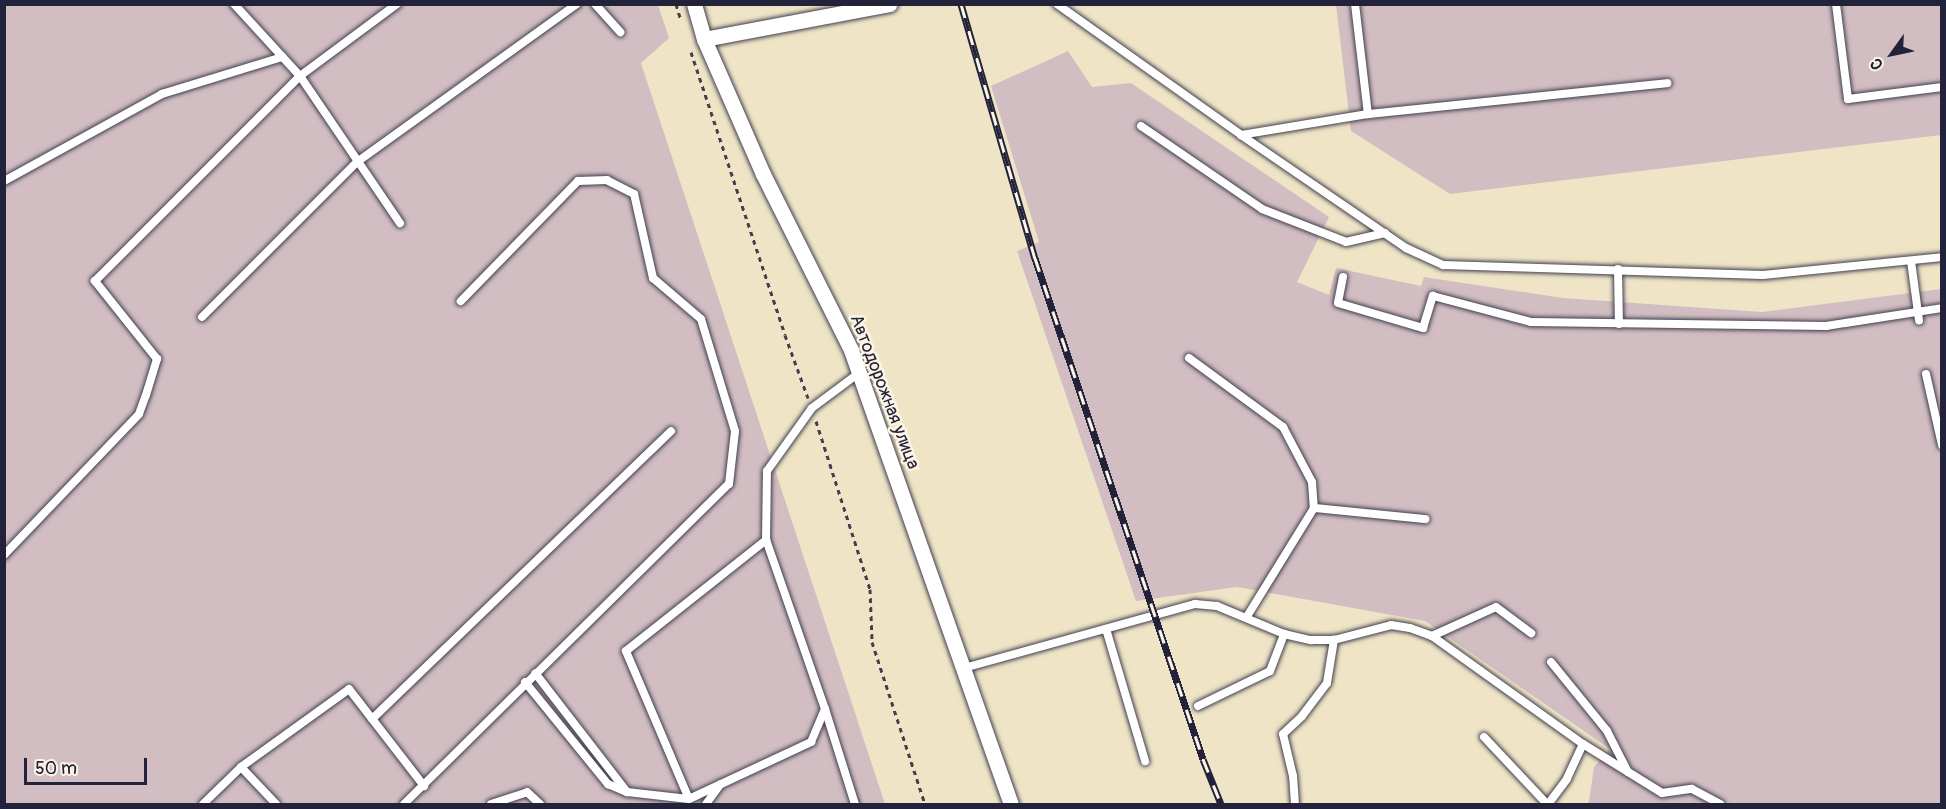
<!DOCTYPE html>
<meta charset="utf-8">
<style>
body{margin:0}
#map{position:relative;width:1946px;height:809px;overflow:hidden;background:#efe5c6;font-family:Pangolin,sans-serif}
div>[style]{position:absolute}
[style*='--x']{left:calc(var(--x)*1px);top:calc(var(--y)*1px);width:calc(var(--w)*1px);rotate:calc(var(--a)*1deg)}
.industrial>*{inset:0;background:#d2bec2}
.path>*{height:3px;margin-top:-1.5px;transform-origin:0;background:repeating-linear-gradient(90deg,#413f50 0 4.5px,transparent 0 9px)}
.roads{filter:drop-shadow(0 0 2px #413f50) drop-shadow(0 0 2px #413f50)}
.lane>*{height:8px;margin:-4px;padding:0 4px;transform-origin:4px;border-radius:4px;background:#fff}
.street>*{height:15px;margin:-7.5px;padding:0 7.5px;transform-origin:7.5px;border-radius:7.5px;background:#fff}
.rail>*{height:7px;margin-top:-3.5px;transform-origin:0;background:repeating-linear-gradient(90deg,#fcf5e5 0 14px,#22223b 0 28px);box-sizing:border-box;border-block:2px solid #22223b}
span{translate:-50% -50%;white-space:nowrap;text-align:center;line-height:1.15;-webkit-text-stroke:5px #fcf5e5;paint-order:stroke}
.street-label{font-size:18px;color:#22223b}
.frame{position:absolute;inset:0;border:6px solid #22223b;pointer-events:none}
.north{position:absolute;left:1862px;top:24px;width:60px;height:60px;-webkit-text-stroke:4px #fcf5e5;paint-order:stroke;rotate:237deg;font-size:16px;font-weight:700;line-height:24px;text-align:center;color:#22223b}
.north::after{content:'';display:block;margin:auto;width:21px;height:27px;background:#22223b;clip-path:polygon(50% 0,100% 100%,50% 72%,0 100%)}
.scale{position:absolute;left:24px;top:758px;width:123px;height:27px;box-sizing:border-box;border:3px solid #22223b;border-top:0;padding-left:8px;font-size:18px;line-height:21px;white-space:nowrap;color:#22223b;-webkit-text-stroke:4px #fcf5e5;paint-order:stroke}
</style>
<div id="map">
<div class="industrial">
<i style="clip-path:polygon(5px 5px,658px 5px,669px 38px,641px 63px,885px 804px,5px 804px)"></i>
<i style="clip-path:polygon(1336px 5px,1941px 5px,1941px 135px,1450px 194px,1351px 131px)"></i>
<i style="clip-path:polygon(1068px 51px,1092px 87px,1131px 83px,1329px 217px,1297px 282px,1329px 295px,1336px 268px,1421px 286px,1424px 277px,1563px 298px,1762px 312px,1941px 289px,1941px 804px,1586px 804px,1589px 801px,1594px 767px,1610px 749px,1425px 621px,1237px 587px,1136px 601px,1017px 251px,1039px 242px,991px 86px)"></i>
</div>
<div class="path">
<i style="--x:676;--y:4;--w:14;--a:73"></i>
<i style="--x:691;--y:52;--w:298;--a:71.6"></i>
<i style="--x:785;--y:335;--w:67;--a:69.9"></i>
<i style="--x:816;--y:421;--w:176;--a:72.2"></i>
<i style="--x:870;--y:589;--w:53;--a:87.8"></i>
<i style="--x:872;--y:642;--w:170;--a:71.9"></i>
</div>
<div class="roads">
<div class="lane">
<i style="--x:234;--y:4;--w:98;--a:47.5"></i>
<i style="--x:300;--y:76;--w:178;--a:55.8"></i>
<i style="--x:595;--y:4;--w:38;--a:48"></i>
<i style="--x:1057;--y:4;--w:226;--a:35.4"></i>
<i style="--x:1241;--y:135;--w:200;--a:34.4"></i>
<i style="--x:1406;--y:248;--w:41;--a:24.7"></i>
<i style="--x:1443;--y:265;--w:320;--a:1.8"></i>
<i style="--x:1763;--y:275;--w:180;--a:-5.7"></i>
<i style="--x:1355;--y:4;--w:111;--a:83.3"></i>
<i style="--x:1836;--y:4;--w:96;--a:82.8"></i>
<i style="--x:1848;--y:99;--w:95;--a:-7.3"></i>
<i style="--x:1141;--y:126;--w:147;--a:34.4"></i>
<i style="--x:1262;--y:209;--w:90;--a:21.4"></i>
<i style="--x:1346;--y:242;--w:40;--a:-13"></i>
<i style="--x:1241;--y:135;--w:129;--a:-9.4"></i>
<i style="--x:1368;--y:114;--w:301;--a:-5.9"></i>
<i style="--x:4;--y:181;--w:180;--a:-28.8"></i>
<i style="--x:162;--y:94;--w:126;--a:-17.1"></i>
<i style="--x:1911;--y:261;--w:60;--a:82.3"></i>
<i style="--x:1618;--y:269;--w:55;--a:89"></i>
<i style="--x:1343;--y:277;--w:26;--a:101"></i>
<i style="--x:1338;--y:303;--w:89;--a:16.4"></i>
<i style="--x:1423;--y:328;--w:34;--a:-73"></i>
<i style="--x:1433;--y:296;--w:101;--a:14.9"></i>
<i style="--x:1531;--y:322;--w:295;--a:0.8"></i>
<i style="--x:1826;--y:326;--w:117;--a:-8.8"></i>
<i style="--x:202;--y:317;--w:219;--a:-45"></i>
<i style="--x:357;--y:162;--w:271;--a:-35.7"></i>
<i style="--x:1189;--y:358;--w:117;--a:36.3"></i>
<i style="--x:1283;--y:427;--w:62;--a:62.2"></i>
<i style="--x:1312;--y:482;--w:26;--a:86"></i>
<i style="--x:1314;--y:508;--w:129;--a:121.7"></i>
<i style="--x:1926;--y:374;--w:73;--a:77.3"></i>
<i style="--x:1314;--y:508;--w:112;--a:5.7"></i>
<i style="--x:4;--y:555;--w:195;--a:-46.2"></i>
<i style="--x:139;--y:414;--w:20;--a:-70"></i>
<i style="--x:146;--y:395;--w:38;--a:-73"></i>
<i style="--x:157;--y:359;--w:100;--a:-128.5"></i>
<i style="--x:95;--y:281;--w:290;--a:-45"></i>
<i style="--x:300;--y:76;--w:121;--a:-36.6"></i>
<i style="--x:1106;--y:629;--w:138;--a:73.5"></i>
<i style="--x:1432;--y:636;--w:70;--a:-24.4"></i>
<i style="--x:1496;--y:607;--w:44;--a:36.6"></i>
<i style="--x:1551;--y:662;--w:89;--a:50.9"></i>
<i style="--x:1607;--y:731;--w:46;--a:62.9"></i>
<i style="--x:964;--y:668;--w:240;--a:-15.5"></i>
<i style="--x:1195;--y:604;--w:22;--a:5"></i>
<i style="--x:1217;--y:606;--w:73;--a:22.7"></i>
<i style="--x:1284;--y:634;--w:28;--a:13"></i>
<i style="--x:1311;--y:640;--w:23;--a:0"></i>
<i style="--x:1334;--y:640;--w:59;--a:-14.7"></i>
<i style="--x:1391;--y:625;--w:19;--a:9"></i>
<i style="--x:1410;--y:628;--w:23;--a:20"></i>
<i style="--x:1432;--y:636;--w:186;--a:35.6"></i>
<i style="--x:1583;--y:744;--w:38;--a:115"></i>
<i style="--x:1567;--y:779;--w:31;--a:127"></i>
<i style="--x:525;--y:682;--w:132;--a:50.9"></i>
<i style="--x:608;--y:784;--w:21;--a:23"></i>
<i style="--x:627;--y:792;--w:150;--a:-127.7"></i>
<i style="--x:1198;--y:706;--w:80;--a:-25.9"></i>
<i style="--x:1270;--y:671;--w:40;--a:-69"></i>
<i style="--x:825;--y:709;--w:100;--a:72.5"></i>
<i style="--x:372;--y:719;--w:415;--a:-43.9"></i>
<i style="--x:1484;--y:737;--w:92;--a:46.8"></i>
<i style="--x:1583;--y:744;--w:93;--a:31.8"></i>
<i style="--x:1662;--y:793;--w:30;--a:-8"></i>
<i style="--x:1692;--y:789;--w:32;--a:28"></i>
<i style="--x:241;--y:767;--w:133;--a:-35.8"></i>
<i style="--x:349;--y:689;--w:123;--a:52.3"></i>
<i style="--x:627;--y:792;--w:62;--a:6.4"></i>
<i style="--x:689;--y:799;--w:135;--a:-25"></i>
<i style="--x:811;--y:742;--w:36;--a:-67"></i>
<i style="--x:825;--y:709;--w:179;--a:-109.2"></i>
<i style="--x:766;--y:540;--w:69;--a:-89.2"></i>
<i style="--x:767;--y:471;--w:77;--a:-54.5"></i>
<i style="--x:812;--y:408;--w:59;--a:-36.7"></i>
<i style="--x:689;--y:799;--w:161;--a:-113.1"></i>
<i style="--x:626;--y:651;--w:179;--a:-38.4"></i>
<i style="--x:203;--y:804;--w:53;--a:-44.2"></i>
<i style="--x:241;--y:767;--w:51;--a:46.6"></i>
<i style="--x:404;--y:804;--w:456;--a:-44.6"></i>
<i style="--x:729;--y:484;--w:53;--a:-83.5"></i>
<i style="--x:735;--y:431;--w:117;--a:-106.9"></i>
<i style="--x:701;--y:319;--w:63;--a:-139.5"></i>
<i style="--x:653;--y:278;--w:86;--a:-102.7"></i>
<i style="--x:634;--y:194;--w:30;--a:-153"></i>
<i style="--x:607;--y:180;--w:29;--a:178"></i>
<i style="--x:578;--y:181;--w:168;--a:134.3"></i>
<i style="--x:491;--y:804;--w:38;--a:-18"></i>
<i style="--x:527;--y:792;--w:18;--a:43"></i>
<i style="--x:706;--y:804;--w:24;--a:-54"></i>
<i style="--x:1295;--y:804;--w:28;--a:-94"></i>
<i style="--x:1293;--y:776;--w:43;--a:-103.4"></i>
<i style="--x:1283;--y:734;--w:26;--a:-43"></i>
<i style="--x:1302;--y:716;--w:41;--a:-52.9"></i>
<i style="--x:1327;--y:683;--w:44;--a:-80.8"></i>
</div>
<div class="street">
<i style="--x:694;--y:4;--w:36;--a:74"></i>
<i style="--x:704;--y:39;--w:147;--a:66.4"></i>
<i style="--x:763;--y:174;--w:197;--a:63.4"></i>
<i style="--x:851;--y:350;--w:481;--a:70.6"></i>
<i style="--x:704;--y:39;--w:189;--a:-10.7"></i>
</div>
</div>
<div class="rail">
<i style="--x:961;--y:4;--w:265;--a:73.8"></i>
<i style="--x:1035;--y:258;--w:528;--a:71.46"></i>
<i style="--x:1203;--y:759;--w:48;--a:68.2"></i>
</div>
<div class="street-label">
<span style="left:884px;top:392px;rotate:69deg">Автодорожная улица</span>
</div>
<div class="frame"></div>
<div class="north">С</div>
<div class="scale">50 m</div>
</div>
